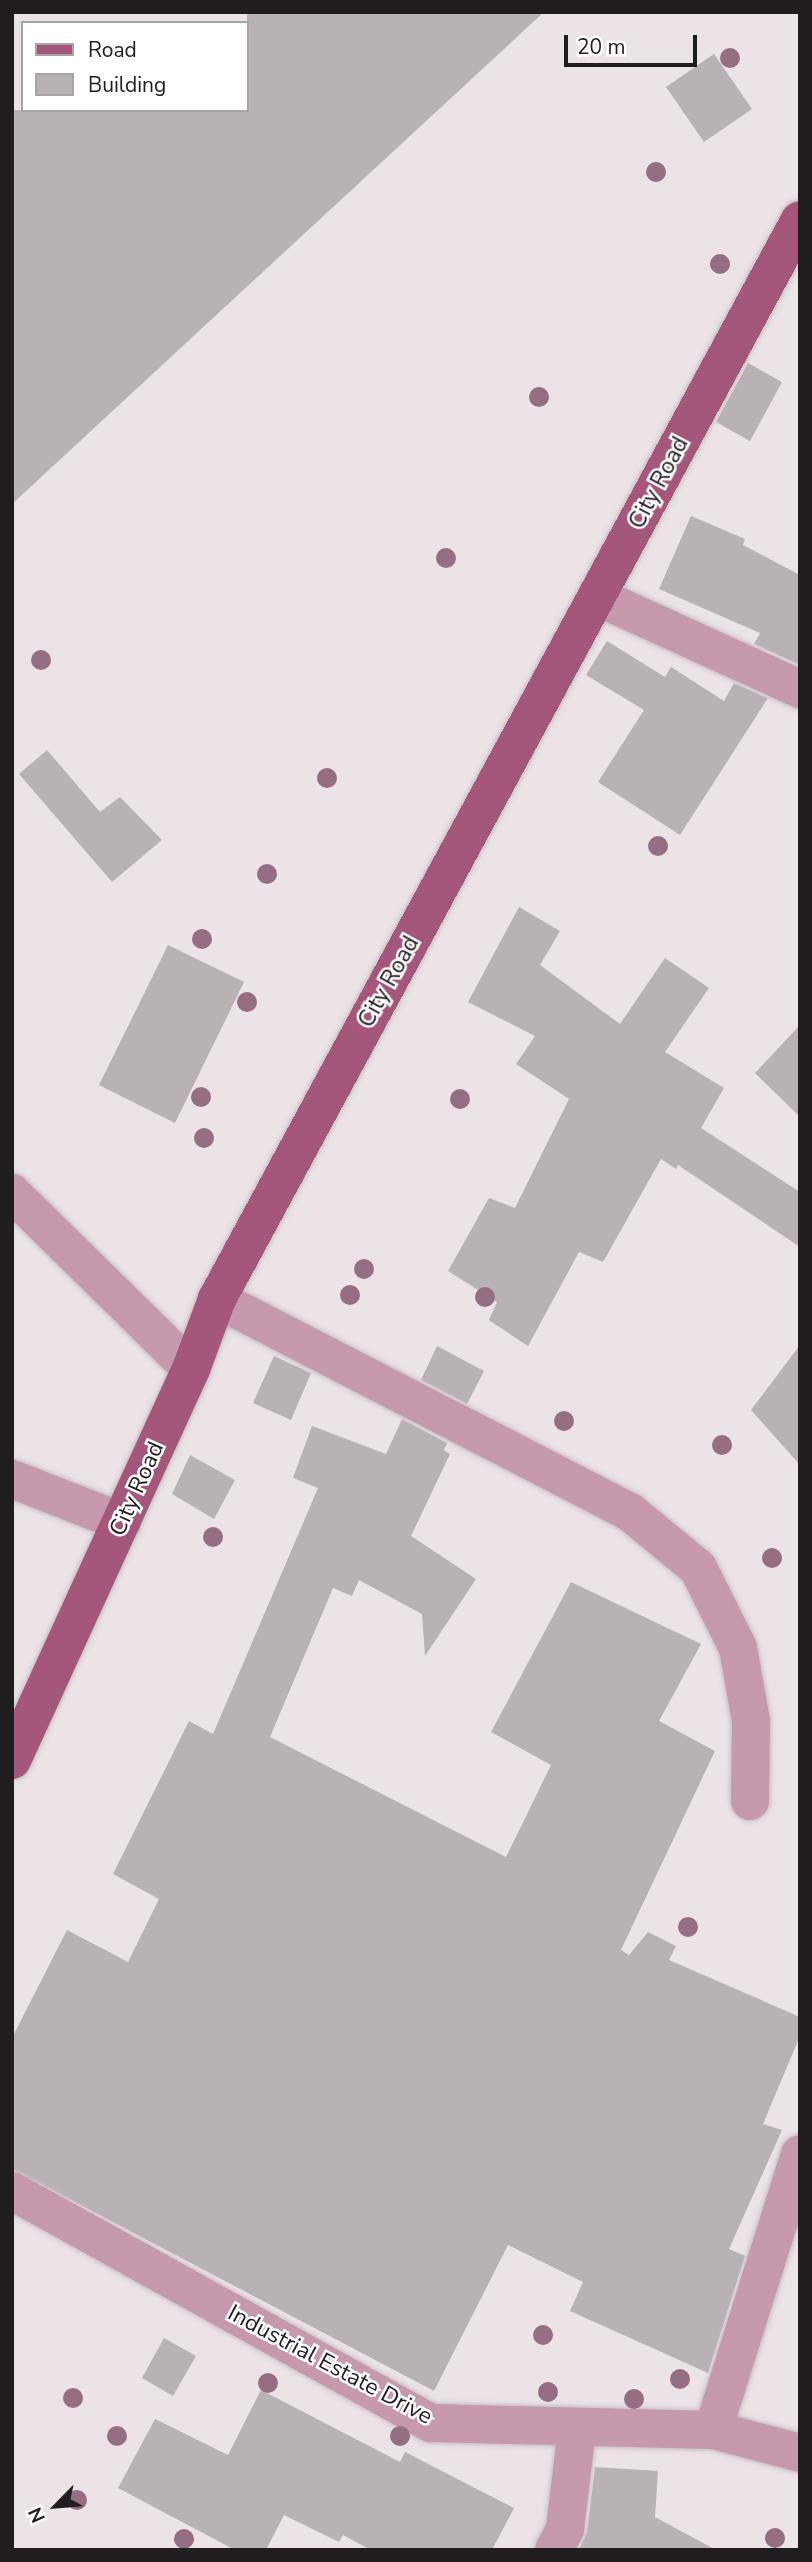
<!DOCTYPE html>
<style>
body{margin:0}
#map{position:relative;width:812px;height:2562px;overflow:hidden;background:#ebe3e6;font-family:"Nunito Sans",sans-serif}
div>[style]{position:absolute}
[style*='--x']{left:calc(var(--x)*1px);top:calc(var(--y)*1px);width:calc(var(--w)*1px);rotate:calc(var(--a)*1deg)}
.building>*{inset:0;background:#b9b2b5}
.roads{filter:drop-shadow(0 0 2px #c6bfc2) drop-shadow(0 0 2px #c6bfc2)}
.minor>*{height:38px;margin:-19px;padding:0 19px;transform-origin:19px;border-radius:19px;background:#c699ac}
.major>*{height:38px;margin:-19px;padding:0 19px;transform-origin:19px;border-radius:19px;background:#a4567b}
.trees>*{width:20px;height:20px;margin:-10px;border-radius:50%;background:#966e84}
span{translate:-50% -50%;white-space:nowrap;text-align:center;line-height:1.15;-webkit-text-stroke:5px #fff;paint-order:stroke}
.street-label{font-size:23px;color:#201d1e}
.frame{position:absolute;inset:0;border:14px solid #201d1e;pointer-events:none}
.legend{position:absolute;left:21px;top:21px;width:228px;height:91px;box-sizing:border-box;background:#fff;border:2px solid #a6a5a5;margin:0;padding:9px 12px;list-style:none;font-size:21px;color:#201d1e}
.legend li{display:flex;align-items:center;gap:14px;height:35px}
.legend b{width:35px;border:2px solid #a6a5a5}
.north{position:absolute;left:21px;top:2471px;width:70px;height:70px;-webkit-text-stroke:5px #fff;paint-order:stroke;rotate:245deg;font-size:19px;font-weight:700;line-height:28px;text-align:center;color:#201d1e}
.north::after{content:'';display:block;margin:auto;width:24px;height:32px;background:#201d1e;clip-path:polygon(50% 0,100% 100%,50% 72%,0 100%)}
.scale{position:absolute;left:564px;top:35px;width:133px;height:32px;box-sizing:border-box;border:4px solid #201d1e;border-top:0;padding-left:9px;font-size:21px;line-height:24px;white-space:nowrap;color:#201d1e;-webkit-text-stroke:5px #fff;paint-order:stroke}
</style>
<div id="map">
<div class="building">
<i style="clip-path:polygon(247px 12px,544px 12px,12px 504px,12px 110px,247px 110px)"></i>
<i style="clip-path:polygon(714px 54px,752px 109px,704px 142px,666px 87px)"></i>
<i style="clip-path:polygon(748px 363px,782px 382px,750px 441px,716px 422px)"></i>
<i style="clip-path:polygon(691px 516px,745px 539px,743px 545px,800px 575px,800px 665px,754px 644px,760px 633px,659px 589px)"></i>
<i style="clip-path:polygon(607px 641px,665px 677px,671px 667px,724px 701px,734px 683px,768px 698px,680px 835px,598px 782px,644px 710px,586px 675px)"></i>
<i style="clip-path:polygon(47px 750px,100px 812px,120px 797px,162px 840px,112px 882px,19px 774px)"></i>
<i style="clip-path:polygon(519px 907px,560px 931px,540px 965px,620px 1024px,665px 958px,709px 988px,665px 1052px,724px 1088px,701px 1128px,800px 1192px,800px 1247px,678px 1165px,676px 1169px,661px 1159px,603px 1262px,579px 1252px,528px 1346px,489px 1320px,497px 1302px,448px 1271px,489px 1198px,515px 1208px,569px 1099px,516px 1064px,535px 1036px,468px 1002px)"></i>
<i style="clip-path:polygon(168px 945px,244px 982px,175px 1123px,99px 1085px)"></i>
<i style="clip-path:polygon(800px 1025px,800px 1117px,755px 1073px)"></i>
<i style="clip-path:polygon(800px 1345px,800px 1465px,751px 1410px)"></i>
<i style="clip-path:polygon(437px 1346px,484px 1371px,467px 1404px,421px 1380px)"></i>
<i style="clip-path:polygon(274px 1356px,311px 1373px,291px 1420px,253px 1403px)"></i>
<i style="clip-path:polygon(402px 1419px,447px 1443px,444px 1450px,450px 1454px,411px 1536px,476px 1579px,425px 1656px,422px 1614px,359px 1580px,352px 1596px,333px 1588px,270px 1737px,506px 1857px,551px 1765px,491px 1732px,571px 1582px,701px 1644px,659px 1721px,715px 1751px,621px 1950px,629px 1955px,648px 1932px,676px 1946px,669px 1960px,800px 2017px,800px 2036px,763px 2124px,782px 2130px,729px 2249px,745px 2256px,708px 2373px,570px 2311px,583px 2282px,508px 2245px,434px 2391px,12px 2169px,12px 2038px,67px 1930px,128px 1962px,159px 1899px,113px 1874px,189px 1721px,213px 1734px,318px 1488px,293px 1478px,312px 1426px,386px 1454px)"></i>
<i style="clip-path:polygon(190px 1455px,235px 1480px,214px 1519px,172px 1494px)"></i>
<i style="clip-path:polygon(164px 2338px,196px 2356px,173px 2396px,142px 2378px)"></i>
<i style="clip-path:polygon(261px 2390px,400px 2462px,405px 2452px,514px 2508px,492px 2550px,371px 2550px,343px 2535px,339px 2542px,284px 2515px,266px 2550px,235px 2550px,118px 2488px,155px 2419px,228px 2455px)"></i>
<i style="clip-path:polygon(595px 2467px,658px 2471px,655px 2517px,716px 2550px,579px 2550px,587px 2532px)"></i>
</div>
<div class="roads">
<div class="minor">
<i style="--x:598;--y:597;--w:222;--a:24.5"></i>
<i style="--x:12;--y:1193;--w:251;--a:44.5"></i>
<i style="--x:217;--y:1299;--w:466;--a:27.3"></i>
<i style="--x:631;--y:1513;--w:87;--a:39.4"></i>
<i style="--x:698;--y:1568;--w:89;--a:63.4"></i>
<i style="--x:738;--y:1648;--w:74;--a:79.9"></i>
<i style="--x:751;--y:1721;--w:80;--a:90.7"></i>
<i style="--x:12;--y:1479;--w:118;--a:21.4"></i>
<i style="--x:12;--y:2191;--w:479;--a:29"></i>
<i style="--x:431;--y:2423;--w:282;--a:1.4"></i>
<i style="--x:713;--y:2430;--w:90;--a:14.8"></i>
<i style="--x:713;--y:2430;--w:289;--a:-72.5"></i>
<i style="--x:554;--y:2550;--w:24;--a:-62"></i>
<i style="--x:565;--y:2529;--w:101;--a:-83.2"></i>
</div>
<div class="major">
<i style="--x:12;--y:1760;--w:430;--a:-65.4"></i>
<i style="--x:191;--y:1369;--w:75;--a:-69.6"></i>
<i style="--x:217;--y:1299;--w:1226;--a:-61.62"></i>
</div>
</div>
<div class="trees">
<i style="left:730px;top:58px"></i>
<i style="left:656px;top:172px"></i>
<i style="left:720px;top:264px"></i>
<i style="left:539px;top:397px"></i>
<i style="left:446px;top:558px"></i>
<i style="left:41px;top:660px"></i>
<i style="left:327px;top:778px"></i>
<i style="left:658px;top:846px"></i>
<i style="left:267px;top:874px"></i>
<i style="left:202px;top:939px"></i>
<i style="left:247px;top:1002px"></i>
<i style="left:201px;top:1097px"></i>
<i style="left:460px;top:1099px"></i>
<i style="left:204px;top:1138px"></i>
<i style="left:364px;top:1269px"></i>
<i style="left:350px;top:1295px"></i>
<i style="left:485px;top:1297px"></i>
<i style="left:564px;top:1421px"></i>
<i style="left:722px;top:1445px"></i>
<i style="left:213px;top:1537px"></i>
<i style="left:772px;top:1558px"></i>
<i style="left:688px;top:1927px"></i>
<i style="left:543px;top:2335px"></i>
<i style="left:680px;top:2379px"></i>
<i style="left:268px;top:2383px"></i>
<i style="left:548px;top:2392px"></i>
<i style="left:73px;top:2398px"></i>
<i style="left:634px;top:2399px"></i>
<i style="left:117px;top:2436px"></i>
<i style="left:400px;top:2436px"></i>
<i style="left:77px;top:2500px"></i>
<i style="left:775px;top:2538px"></i>
<i style="left:184px;top:2539px"></i>
</div>
<div class="street-label">
<span style="left:659px;top:483px;rotate:-62deg">City Road</span>
<span style="left:389px;top:982px;rotate:-61deg">City Road</span>
<span style="left:137px;top:1489px;rotate:-66deg">City Road</span>
<span style="left:330px;top:2365px;rotate:28deg">Industrial Estate Drive</span>
</div>
<div class="frame"></div>
<ul class="legend">
<li><b style="height:9px;background:#a4567b"></b>Road</li>
<li><b style="height:19px;background:#b9b2b5"></b>Building</li>
</ul>
<div class="north">N</div>
<div class="scale">20 m</div>
</div>
